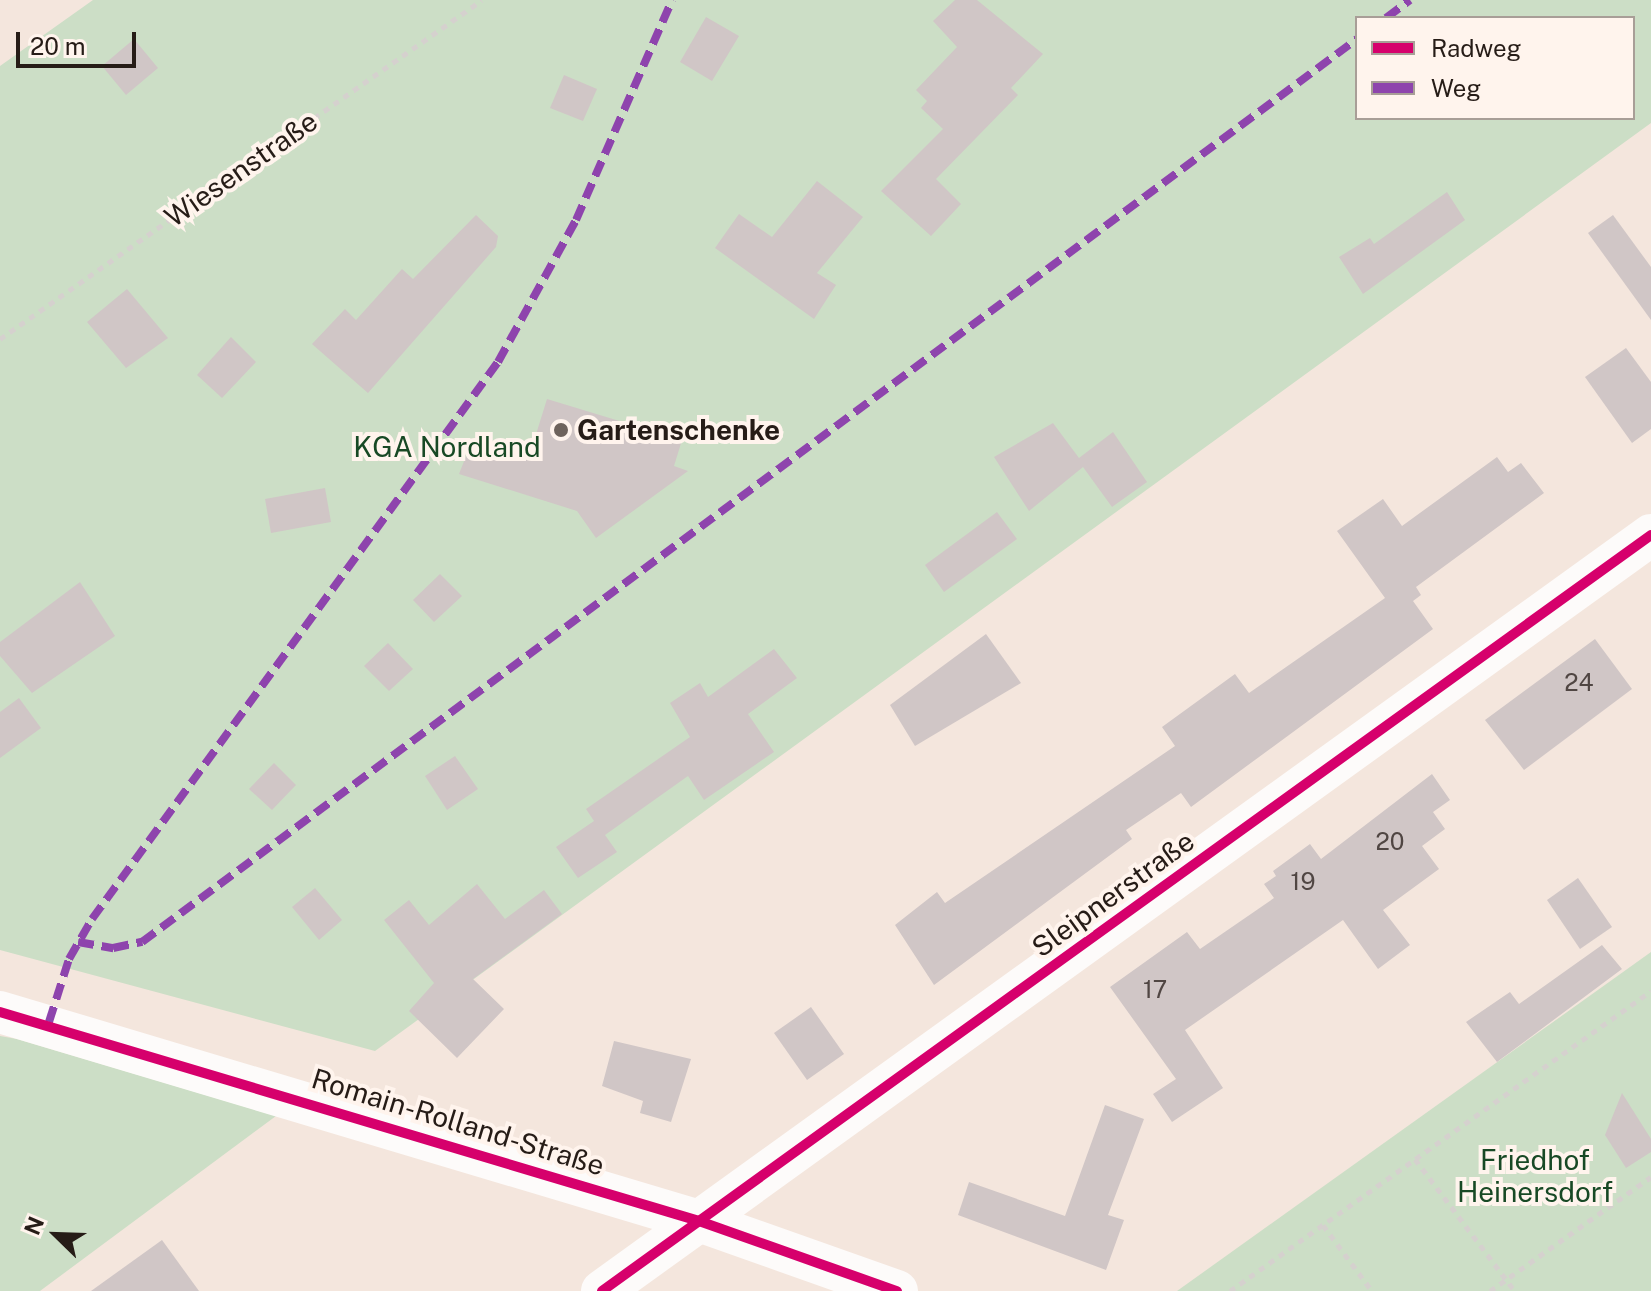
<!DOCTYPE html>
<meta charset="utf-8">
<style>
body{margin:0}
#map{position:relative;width:1651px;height:1291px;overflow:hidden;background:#f4e6dd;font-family:"Public Sans",sans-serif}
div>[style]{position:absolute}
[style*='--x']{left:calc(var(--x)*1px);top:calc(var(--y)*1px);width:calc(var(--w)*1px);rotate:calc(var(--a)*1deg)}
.green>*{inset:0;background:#ccdec6}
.building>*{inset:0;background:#d0c6c6}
.path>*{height:5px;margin-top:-2.5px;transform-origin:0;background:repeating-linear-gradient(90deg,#d5d1ce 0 6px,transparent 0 12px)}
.minor>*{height:42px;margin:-21px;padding:0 21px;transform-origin:21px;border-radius:21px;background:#fdfbfa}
.quiet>*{height:8px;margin-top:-4px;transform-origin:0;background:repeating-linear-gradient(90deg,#8e44ad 0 16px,transparent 0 24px)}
.cycleway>*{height:10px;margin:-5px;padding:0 5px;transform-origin:5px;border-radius:5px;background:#d6006c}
.dots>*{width:22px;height:22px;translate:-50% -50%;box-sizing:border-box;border:4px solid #fff4ed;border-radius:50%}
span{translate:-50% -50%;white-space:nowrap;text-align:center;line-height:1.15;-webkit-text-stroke:8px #fff4ed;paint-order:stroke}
.number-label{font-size:24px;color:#504643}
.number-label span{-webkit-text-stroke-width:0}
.street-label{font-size:28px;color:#261c17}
.poi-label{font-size:28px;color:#261c17;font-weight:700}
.left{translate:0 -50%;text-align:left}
.park-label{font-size:28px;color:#184925}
.legend{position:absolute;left:1355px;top:16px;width:280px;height:104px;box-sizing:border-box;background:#fff4ed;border:2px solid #a89e97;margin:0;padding:10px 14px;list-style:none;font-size:24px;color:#261c17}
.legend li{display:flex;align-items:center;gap:16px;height:40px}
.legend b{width:40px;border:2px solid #a89e97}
.north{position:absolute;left:16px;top:1195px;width:80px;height:80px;-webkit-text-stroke:6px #fff4ed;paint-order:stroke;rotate:293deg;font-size:22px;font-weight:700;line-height:32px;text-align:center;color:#261c17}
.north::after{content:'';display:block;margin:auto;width:28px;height:36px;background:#261c17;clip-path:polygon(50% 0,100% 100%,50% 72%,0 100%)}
.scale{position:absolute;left:16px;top:32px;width:120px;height:36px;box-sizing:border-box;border:4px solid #261c17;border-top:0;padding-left:10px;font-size:24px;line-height:28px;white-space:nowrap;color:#261c17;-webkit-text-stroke:6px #fff4ed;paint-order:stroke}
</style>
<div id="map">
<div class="green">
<i style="clip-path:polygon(evenodd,93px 0,1651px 0,1651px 123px,375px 1051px,0 950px,0 66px,93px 0,1357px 18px,1633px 18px,1633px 118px,1357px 118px,1357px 18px)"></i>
<i style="clip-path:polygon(1651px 952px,1651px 1291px,1177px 1291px)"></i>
<i style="clip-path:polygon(0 1036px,17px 1039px,276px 1116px,40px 1291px,0 1291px)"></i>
</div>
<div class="building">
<i style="clip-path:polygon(955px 0,977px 0,1043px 54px,1011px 88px,1018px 95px,936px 179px,961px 204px,931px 236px,881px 191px,943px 129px,921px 108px,927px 101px,916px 90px,957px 47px,933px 21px)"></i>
<i style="clip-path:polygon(706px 17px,739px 36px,712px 81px,680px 62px)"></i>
<i style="clip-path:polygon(134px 39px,158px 68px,126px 95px,102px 66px)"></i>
<i style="clip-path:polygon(564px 75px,597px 89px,583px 121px,550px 108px)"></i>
<i style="clip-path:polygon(817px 181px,863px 217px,817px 273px,836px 285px,814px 319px,715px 248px,739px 214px,772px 237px)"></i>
<i style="clip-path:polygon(1447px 192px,1465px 220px,1363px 294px,1339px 257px,1370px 238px,1374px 244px)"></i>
<i style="clip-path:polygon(476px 215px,498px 236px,496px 247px,368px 393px,312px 344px,345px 309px,356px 320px,402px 269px,413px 279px)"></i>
<i style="clip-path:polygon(1613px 215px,1651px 267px,1651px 320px,1588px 233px)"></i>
<i style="clip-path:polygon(127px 289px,168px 338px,126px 368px,87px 322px)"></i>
<i style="clip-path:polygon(231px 337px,256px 362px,222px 398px,197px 375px)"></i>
<i style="clip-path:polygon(1626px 348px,1651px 382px,1651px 429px,1632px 443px,1585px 377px)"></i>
<i style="clip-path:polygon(547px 399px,682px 440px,674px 466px,688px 471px,596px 538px,577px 511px,459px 474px,472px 441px,528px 460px)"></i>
<i style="clip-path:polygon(1053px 423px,1079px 458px,1113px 432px,1147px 482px,1112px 507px,1083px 467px,1029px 511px,994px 457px)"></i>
<i style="clip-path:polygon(1497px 457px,1508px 472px,1521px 463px,1544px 493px,1416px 587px,1421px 595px,1413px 601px,1433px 629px,1191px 807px,1181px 793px,1126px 830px,1132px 839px,934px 985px,895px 925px,937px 892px,945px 903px,1175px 746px,1162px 727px,1235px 674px,1249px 693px,1385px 598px,1337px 531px,1383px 499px,1402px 526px)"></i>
<i style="clip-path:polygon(325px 488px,331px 522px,271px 533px,265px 499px)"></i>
<i style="clip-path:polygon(997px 512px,1017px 539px,944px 592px,925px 565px)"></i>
<i style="clip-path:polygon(440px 574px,462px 596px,434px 622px,413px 600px)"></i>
<i style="clip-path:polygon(80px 582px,115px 636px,32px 693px,0 656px,0 642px)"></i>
<i style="clip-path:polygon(986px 634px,1021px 683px,915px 746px,890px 705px)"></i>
<i style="clip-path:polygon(1595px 639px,1632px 689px,1524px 770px,1485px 720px)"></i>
<i style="clip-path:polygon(388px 643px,413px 669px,389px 691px,364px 666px)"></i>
<i style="clip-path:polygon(774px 649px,797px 678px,748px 714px,774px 752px,704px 800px,688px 776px,605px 835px,617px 852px,578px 878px,556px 847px,594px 821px,586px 809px,690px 737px,670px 703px,700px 683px,708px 697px)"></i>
<i style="clip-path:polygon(19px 698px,41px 728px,0 758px,0 712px)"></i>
<i style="clip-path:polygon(455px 756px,478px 789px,447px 810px,425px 776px)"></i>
<i style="clip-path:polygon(274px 763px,296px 785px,272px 810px,249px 789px)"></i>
<i style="clip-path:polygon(1432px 774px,1450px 800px,1433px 812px,1445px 829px,1422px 846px,1439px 869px,1383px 910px,1410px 945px,1378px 969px,1343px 920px,1185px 1030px,1223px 1088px,1172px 1122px,1153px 1094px,1176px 1079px,1110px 987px,1187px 932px,1200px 949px,1274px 898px,1264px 884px,1276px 876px,1273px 871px,1310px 844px,1321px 859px)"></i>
<i style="clip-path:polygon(1578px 878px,1612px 927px,1580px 949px,1547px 900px)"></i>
<i style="clip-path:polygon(477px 884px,505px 919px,544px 890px,562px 914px,473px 979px,504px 1009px,457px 1058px,409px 1011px,434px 983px,384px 920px,409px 900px,429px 925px)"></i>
<i style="clip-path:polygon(315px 888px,342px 920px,319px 940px,292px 907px)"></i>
<i style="clip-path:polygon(1602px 945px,1622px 969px,1497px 1062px,1466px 1022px,1510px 992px,1519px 1004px)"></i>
<i style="clip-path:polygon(811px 1007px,844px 1054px,807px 1080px,774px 1033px)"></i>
<i style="clip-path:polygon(614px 1041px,691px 1059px,671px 1122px,640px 1113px,643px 1101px,602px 1086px)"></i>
<i style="clip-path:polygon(1622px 1093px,1651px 1139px,1651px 1152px,1626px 1168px,1605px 1135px)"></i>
<i style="clip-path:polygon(1105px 1105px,1144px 1119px,1108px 1215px,1124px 1220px,1106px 1270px,958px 1215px,969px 1182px,1065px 1216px)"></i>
<i style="clip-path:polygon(162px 1240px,199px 1291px,91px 1291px)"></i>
</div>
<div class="path">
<i style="--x:0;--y:339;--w:589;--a:-35.12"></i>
<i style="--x:1415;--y:1159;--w:166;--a:52.9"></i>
<i style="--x:1323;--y:1225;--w:82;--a:53.4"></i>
<i style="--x:1230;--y:1291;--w:517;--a:-35.47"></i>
<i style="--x:1490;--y:1291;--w:197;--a:-35.3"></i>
</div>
<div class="minor">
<i style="--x:0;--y:1012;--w:730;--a:16.65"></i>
<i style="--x:699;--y:1221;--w:210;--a:19.5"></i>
<i style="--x:602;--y:1291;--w:1293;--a:-35.78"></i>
</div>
<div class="quiet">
<i style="--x:1386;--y:18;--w:30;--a:-37"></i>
<i style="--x:78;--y:942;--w:36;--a:10"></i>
<i style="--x:113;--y:948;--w:30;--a:-12"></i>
<i style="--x:142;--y:942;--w:1514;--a:-36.62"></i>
<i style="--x:49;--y:1022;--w:66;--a:-72.4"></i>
<i style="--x:69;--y:959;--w:46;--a:-60.1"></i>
<i style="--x:92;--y:919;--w:689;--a:-53.91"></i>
<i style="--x:498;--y:362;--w:162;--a:-61.2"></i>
<i style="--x:576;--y:220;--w:240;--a:-66.4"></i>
</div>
<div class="cycleway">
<i style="--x:0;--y:1012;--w:730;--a:16.65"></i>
<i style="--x:699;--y:1221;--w:210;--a:19.5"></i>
<i style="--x:602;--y:1291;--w:1293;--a:-35.78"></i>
</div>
<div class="dots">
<i style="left:561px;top:430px;background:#6e635c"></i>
</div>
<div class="number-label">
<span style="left:1579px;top:683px">24</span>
<span style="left:1390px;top:842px">20</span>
<span style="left:1303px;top:882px">19</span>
<span style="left:1155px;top:990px">17</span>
</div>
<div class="street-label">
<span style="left:241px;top:169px;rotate:-35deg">Wiesenstraße</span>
<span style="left:1113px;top:894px;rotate:-36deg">Sleipnerstraße</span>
<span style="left:458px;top:1122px;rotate:17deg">Romain-Rolland-Straße</span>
</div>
<div class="poi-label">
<span class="left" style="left:577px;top:430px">Gartenschenke</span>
</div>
<div class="park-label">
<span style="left:447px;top:447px">KGA Nordland</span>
<span style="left:1535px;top:1176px">Friedhof<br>Heinersdorf</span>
</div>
<ul class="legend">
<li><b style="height:10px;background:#d6006c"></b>Radweg</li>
<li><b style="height:10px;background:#8e44ad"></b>Weg</li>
</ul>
<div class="north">N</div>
<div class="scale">20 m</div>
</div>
